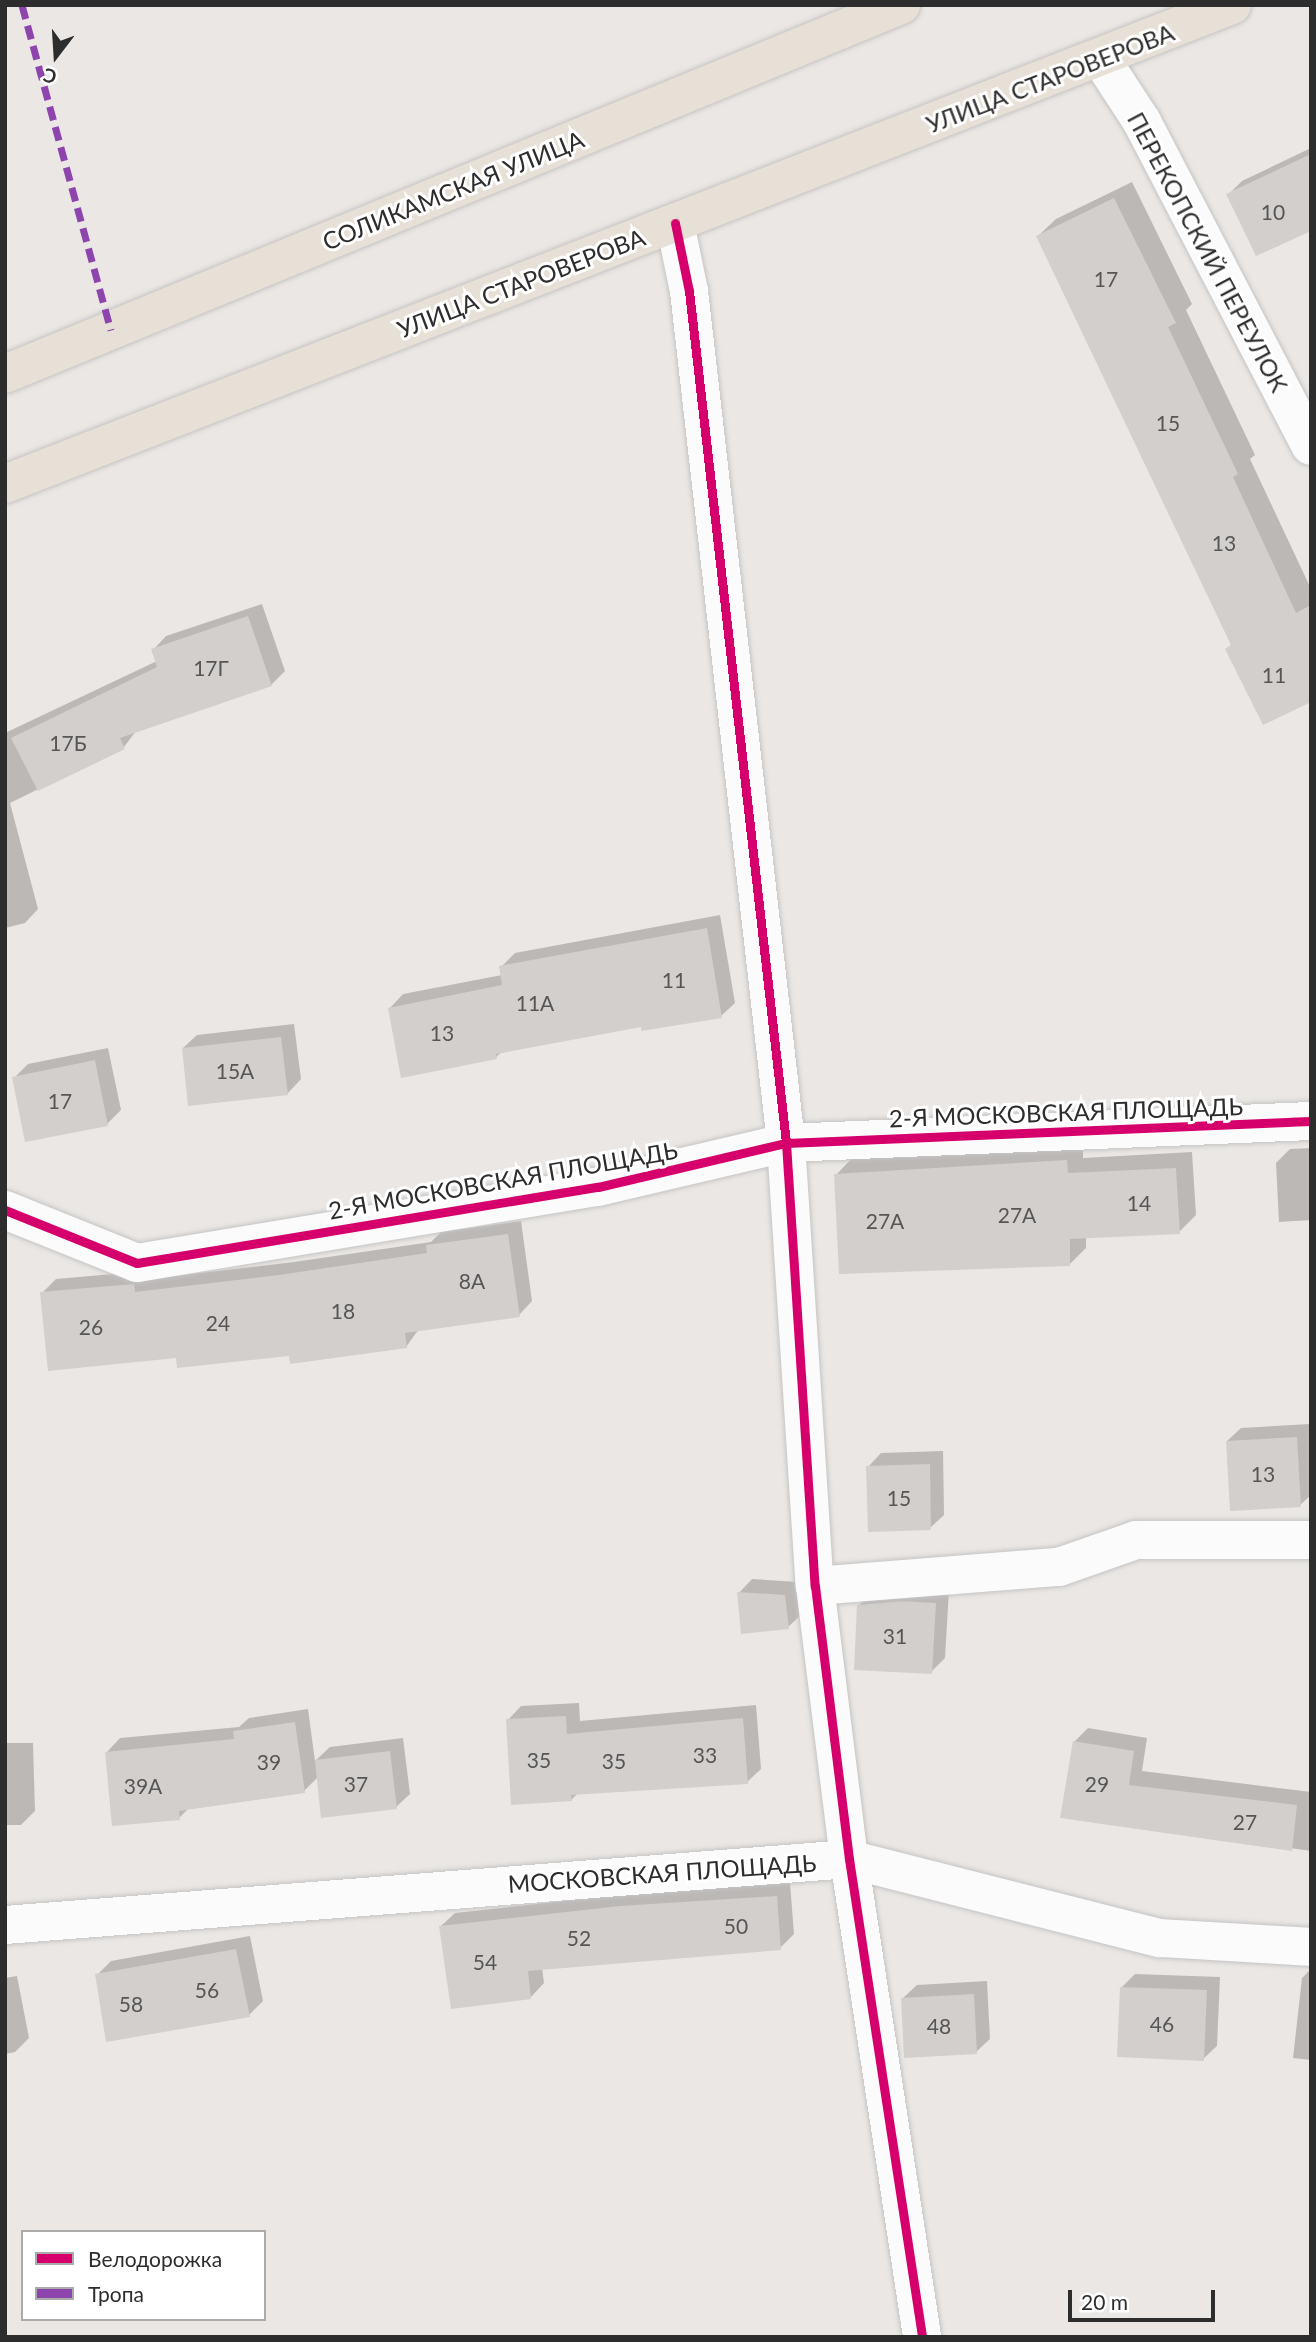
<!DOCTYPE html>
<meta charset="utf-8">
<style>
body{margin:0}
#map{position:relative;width:1316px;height:2342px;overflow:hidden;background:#eae7e4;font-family:Lato,sans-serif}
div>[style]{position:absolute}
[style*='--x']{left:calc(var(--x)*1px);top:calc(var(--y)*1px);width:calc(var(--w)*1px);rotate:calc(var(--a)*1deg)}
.shadow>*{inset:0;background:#0003}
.building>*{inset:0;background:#d2cfcd}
.roads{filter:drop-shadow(0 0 2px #c5c4c4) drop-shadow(0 0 2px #c5c4c4)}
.minor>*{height:38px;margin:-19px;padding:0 19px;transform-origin:19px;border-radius:19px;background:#fcfbfb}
.primary>*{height:38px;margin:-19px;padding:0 19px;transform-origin:19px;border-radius:19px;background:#e6e0d6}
.quiet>*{height:7px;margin-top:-3.5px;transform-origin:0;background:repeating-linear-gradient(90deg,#8e44ad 0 14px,transparent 0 21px)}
.cycleway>*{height:9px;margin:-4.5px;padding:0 4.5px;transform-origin:4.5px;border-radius:4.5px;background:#d6006c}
span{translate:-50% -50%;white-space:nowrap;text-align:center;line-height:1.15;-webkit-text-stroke:6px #fff;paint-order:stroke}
.number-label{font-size:21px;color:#575656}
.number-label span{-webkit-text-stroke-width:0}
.street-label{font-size:24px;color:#2d2d2d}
.frame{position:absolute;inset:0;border:7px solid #2d2d2d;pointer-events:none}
.legend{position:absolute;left:21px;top:2230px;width:245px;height:91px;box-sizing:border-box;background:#fff;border:2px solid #ababab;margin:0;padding:9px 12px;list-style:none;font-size:21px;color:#2d2d2d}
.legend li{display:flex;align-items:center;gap:14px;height:35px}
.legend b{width:35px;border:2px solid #ababab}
.north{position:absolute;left:21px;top:21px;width:70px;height:70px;-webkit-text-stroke:5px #fff;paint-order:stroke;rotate:197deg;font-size:19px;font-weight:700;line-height:28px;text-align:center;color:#2d2d2d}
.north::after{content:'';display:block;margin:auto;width:24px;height:32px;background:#2d2d2d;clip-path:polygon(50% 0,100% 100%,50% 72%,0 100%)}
.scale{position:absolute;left:1068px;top:2290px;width:147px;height:32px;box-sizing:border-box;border:4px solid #2d2d2d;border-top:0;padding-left:9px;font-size:21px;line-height:24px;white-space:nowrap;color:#2d2d2d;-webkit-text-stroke:5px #fff;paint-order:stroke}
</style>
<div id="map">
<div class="shadow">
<i style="clip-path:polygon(1311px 148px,1311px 229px,1229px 194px,1242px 181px)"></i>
<i style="clip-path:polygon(1132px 182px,1192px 304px,1186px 310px,1255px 455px,1250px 459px,1311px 589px,1311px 700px,1227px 649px,1232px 644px,1038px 236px,1056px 219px)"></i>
<i style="clip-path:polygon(262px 604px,285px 671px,271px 685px,136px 731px,124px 747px,10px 803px,38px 909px,25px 923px,5px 928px,5px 733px,157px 661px,153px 650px,166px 636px)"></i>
<i style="clip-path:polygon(720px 915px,735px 1003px,721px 1016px,642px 1025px,503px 1051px,496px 1057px,390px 1008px,403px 994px,502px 975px,501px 967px,515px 953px)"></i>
<i style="clip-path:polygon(294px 1024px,301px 1079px,288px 1093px,183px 1048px,197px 1035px)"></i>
<i style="clip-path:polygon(108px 1048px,121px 1110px,107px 1124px,14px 1078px,28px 1064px)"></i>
<i style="clip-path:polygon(1083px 1145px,1083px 1158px,1192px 1152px,1196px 1215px,1179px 1232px,1086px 1236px,1086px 1248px,1070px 1264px,836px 1175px,852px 1158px)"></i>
<i style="clip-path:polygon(1311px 1148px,1311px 1220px,1279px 1222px,1276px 1163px,1290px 1149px)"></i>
<i style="clip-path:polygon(521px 1221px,532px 1301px,519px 1315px,419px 1329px,406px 1347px,178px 1356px,42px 1293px,56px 1279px,147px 1271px,148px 1279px,294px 1262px,431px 1242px,441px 1232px)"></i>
<i style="clip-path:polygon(1310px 1424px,1311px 1495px,1300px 1505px,1227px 1441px,1241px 1428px)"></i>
<i style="clip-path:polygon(943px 1451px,944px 1515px,930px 1528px,868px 1467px,881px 1453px)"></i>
<i style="clip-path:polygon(752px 1579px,799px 1582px,802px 1614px,788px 1627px,739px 1593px)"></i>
<i style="clip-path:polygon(949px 1590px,945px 1658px,931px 1672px,859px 1605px,873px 1592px)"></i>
<i style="clip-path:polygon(579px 1703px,580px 1721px,756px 1705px,761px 1769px,747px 1782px,578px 1793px,571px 1800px,508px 1720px,521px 1706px)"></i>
<i style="clip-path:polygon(308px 1709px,315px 1761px,330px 1747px,403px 1738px,410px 1794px,396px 1807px,318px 1777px,304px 1791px,190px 1807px,179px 1818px,107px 1752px,120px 1738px,239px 1727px,249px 1718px)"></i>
<i style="clip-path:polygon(1088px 1728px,1147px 1738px,1142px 1771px,1311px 1792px,1311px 1851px,1062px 1816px,1074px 1742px)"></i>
<i style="clip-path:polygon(5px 1743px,33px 1743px,35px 1811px,21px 1825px,5px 1825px)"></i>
<i style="clip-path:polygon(790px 1883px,794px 1934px,780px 1948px,542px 1968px,544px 1983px,531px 1997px,441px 1926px,455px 1913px,635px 1893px)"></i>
<i style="clip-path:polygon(250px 1936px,263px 2001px,249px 2015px,97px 1975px,111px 1961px)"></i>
<i style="clip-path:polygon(1311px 1969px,1311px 2060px,1293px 2058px,1302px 1978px)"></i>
<i style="clip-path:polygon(1135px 1974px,1220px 1977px,1217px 2046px,1203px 2059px,1121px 1988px)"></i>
<i style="clip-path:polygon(17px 1976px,29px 2038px,15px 2052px,5px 2054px,5px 1978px)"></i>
<i style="clip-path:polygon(987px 1981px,990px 2039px,976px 2052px,903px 1998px,917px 1985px)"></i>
</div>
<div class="building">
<i style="clip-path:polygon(1311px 154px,1311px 231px,1256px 256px,1226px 194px)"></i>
<i style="clip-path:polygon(1114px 198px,1176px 323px,1168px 327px,1238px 474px,1233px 477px,1296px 613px,1311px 605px,1311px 702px,1263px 725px,1225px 649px,1231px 645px,1036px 236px)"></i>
<i style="clip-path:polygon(248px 616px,272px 686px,120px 738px,125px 749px,38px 791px,11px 738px,157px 667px,151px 649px)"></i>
<i style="clip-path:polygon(707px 928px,722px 1018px,641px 1031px,641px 1027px,496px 1054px,497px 1059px,401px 1078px,388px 1008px,502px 985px,499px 966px)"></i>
<i style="clip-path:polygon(281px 1037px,288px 1095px,188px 1106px,182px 1048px)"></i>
<i style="clip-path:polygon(95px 1060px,108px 1126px,25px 1142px,12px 1077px)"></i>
<i style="clip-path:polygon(1067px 1160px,1068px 1173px,1176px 1168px,1180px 1234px,1070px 1239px,1070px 1266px,839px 1274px,834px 1174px)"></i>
<i style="clip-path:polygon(508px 1234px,520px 1317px,405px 1333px,407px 1348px,290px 1364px,289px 1356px,177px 1368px,176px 1358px,48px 1371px,40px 1292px,134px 1284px,135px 1292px,279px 1275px,427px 1253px,426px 1245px)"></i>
<i style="clip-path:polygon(1297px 1437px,1301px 1507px,1230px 1511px,1226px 1441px)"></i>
<i style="clip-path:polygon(930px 1464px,931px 1530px,868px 1532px,866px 1466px)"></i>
<i style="clip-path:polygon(737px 1592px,785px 1595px,789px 1629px,741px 1634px)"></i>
<i style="clip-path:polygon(903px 1601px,936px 1603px,932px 1674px,854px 1670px,857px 1605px)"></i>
<i style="clip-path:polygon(566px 1716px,567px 1734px,743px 1718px,748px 1784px,571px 1795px,572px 1801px,511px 1805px,506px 1719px)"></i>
<i style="clip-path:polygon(295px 1722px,305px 1793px,179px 1811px,180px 1820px,112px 1826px,105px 1752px,234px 1739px,233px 1731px)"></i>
<i style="clip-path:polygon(1073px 1741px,1134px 1751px,1129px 1785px,1297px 1805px,1292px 1851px,1060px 1818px)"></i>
<i style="clip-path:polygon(390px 1751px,397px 1809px,321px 1818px,315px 1760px)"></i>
<i style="clip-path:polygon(777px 1896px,781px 1950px,528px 1971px,531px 1999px,451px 2009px,439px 1926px,620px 1906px)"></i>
<i style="clip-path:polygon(236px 1949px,250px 2017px,106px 2042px,95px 1974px)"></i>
<i style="clip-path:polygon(1120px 1987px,1207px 1990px,1204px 2061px,1117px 2057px)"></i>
<i style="clip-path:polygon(974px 1994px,977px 2054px,904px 2058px,901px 1998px)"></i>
</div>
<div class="roads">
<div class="minor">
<i style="--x:1101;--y:59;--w:75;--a:56.9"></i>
<i style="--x:1142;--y:122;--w:365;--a:62.5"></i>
<i style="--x:675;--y:223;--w:69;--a:78.4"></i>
<i style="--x:689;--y:291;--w:858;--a:83.5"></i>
<i style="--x:786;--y:1143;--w:444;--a:86.3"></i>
<i style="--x:815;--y:1586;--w:275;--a:82.9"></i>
<i style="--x:849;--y:1859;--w:484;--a:81.3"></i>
<i style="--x:5;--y:1210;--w:142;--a:21.9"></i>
<i style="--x:137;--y:1263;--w:467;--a:-9.4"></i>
<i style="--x:598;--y:1187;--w:193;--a:-13.2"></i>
<i style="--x:786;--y:1143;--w:525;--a:-2.4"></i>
<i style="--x:815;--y:1586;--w:245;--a:-4.5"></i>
<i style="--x:1059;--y:1567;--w:82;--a:-19.3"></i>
<i style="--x:1136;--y:1540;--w:174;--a:0"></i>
<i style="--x:5;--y:1925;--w:847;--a:-4.47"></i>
<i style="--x:849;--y:1859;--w:321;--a:14.3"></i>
<i style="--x:1160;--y:1938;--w:151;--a:3.4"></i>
</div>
<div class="primary">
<i style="--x:5;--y:374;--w:969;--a:-22.38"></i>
<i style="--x:5;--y:484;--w:1317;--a:-21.32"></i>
</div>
</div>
<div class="quiet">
<i style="--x:22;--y:5;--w:337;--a:74.7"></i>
</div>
<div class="cycleway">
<i style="--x:675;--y:223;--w:69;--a:78.4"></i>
<i style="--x:689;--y:291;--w:858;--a:83.5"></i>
<i style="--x:786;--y:1143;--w:444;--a:86.3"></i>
<i style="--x:815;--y:1586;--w:275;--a:82.9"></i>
<i style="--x:849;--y:1859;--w:484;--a:81.3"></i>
<i style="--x:5;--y:1210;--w:142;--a:21.9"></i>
<i style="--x:137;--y:1263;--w:467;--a:-9.4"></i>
<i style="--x:598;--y:1187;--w:193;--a:-13.2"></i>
<i style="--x:786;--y:1143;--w:525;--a:-2.4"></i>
</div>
<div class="number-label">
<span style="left:1273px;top:212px">10</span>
<span style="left:1106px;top:279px">17</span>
<span style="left:1168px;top:423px">15</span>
<span style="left:1224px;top:543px">13</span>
<span style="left:211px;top:668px">17Г</span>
<span style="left:1274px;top:675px">11</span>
<span style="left:68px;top:743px">17Б</span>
<span style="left:674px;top:980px">11</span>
<span style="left:535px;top:1003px">11А</span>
<span style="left:442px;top:1033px">13</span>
<span style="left:235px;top:1071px">15А</span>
<span style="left:60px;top:1101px">17</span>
<span style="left:1139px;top:1203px">14</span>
<span style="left:1017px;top:1215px">27А</span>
<span style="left:885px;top:1221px">27А</span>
<span style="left:472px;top:1281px">8А</span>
<span style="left:343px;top:1311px">18</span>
<span style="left:218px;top:1323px">24</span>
<span style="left:91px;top:1327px">26</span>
<span style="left:1263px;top:1474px">13</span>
<span style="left:899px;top:1498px">15</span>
<span style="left:895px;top:1636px">31</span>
<span style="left:705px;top:1755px">33</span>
<span style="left:539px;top:1760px">35</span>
<span style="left:614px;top:1761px">35</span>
<span style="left:269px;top:1762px">39</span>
<span style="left:356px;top:1784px">37</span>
<span style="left:1097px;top:1784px">29</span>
<span style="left:143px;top:1786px">39А</span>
<span style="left:1245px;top:1822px">27</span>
<span style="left:736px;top:1926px">50</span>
<span style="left:579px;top:1938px">52</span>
<span style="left:485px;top:1962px">54</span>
<span style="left:207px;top:1990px">56</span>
<span style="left:131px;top:2004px">58</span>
<span style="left:1162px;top:2024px">46</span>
<span style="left:939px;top:2026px">48</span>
</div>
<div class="street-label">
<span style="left:1050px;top:78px;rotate:-21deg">УЛИЦА СТАРОВЕРОВА</span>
<span style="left:453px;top:190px;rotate:-22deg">СОЛИКАМСКАЯ УЛИЦА</span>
<span style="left:1208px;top:252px;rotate:62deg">ПЕРЕКОПСКИЙ ПЕРЕУЛОК</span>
<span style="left:521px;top:283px;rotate:-21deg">УЛИЦА СТАРОВЕРОВА</span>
<span style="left:1066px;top:1112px;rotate:-2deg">2-Я МОСКОВСКАЯ ПЛОЩАДЬ</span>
<span style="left:503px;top:1180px;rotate:-10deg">2-Я МОСКОВСКАЯ ПЛОЩАДЬ</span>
<span style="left:662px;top:1873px;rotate:-4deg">МОСКОВСКАЯ ПЛОЩАДЬ</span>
</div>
<div class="frame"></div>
<ul class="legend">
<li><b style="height:9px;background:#d6006c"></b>Велодорожка</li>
<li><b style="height:9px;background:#8e44ad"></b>Тропа</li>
</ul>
<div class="north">С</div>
<div class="scale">20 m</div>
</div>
